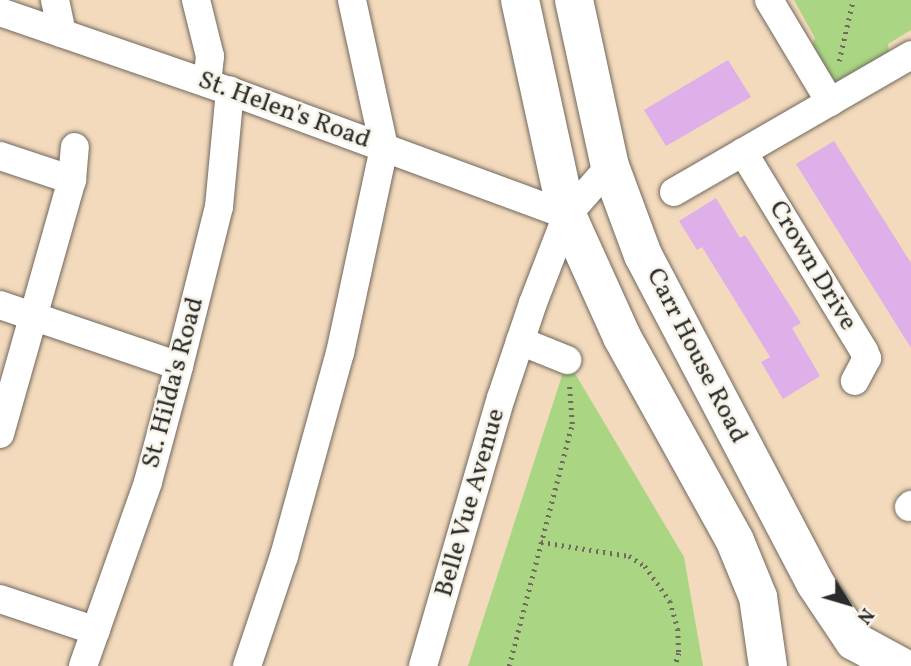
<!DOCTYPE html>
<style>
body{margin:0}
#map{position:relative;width:911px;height:666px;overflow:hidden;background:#f3dabc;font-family:Vollkorn,serif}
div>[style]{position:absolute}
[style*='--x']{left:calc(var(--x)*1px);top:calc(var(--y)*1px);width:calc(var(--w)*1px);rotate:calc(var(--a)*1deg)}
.green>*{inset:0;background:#aad683}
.building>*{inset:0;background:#dfafe9}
.path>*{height:4.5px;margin-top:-2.25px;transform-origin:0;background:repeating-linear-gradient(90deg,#71685e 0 2px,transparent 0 7px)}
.roads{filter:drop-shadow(0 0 2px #71685e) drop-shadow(0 0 2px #71685e)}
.minor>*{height:28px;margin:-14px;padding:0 14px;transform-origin:14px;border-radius:14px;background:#fff}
.highway>*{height:38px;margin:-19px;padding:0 19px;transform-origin:19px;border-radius:19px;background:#fff}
span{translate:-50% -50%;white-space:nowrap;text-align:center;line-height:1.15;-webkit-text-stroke:5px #f7f3e8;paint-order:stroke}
.street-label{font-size:26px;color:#2b2b2b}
.north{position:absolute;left:813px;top:568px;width:70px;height:70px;-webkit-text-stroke:5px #f7f3e8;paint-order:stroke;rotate:127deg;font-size:19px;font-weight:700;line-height:28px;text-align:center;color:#2b2b2b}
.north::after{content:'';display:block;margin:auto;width:24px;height:32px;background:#2b2b2b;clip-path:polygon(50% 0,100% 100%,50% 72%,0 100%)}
</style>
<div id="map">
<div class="green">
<i style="clip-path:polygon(794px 0,911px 0,911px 30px,888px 44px,890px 59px,844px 85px,830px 84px,809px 52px,815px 38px)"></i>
<i style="clip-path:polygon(567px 360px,684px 557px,703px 666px,468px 666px)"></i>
</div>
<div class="building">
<i style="clip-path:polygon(728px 60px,751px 97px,666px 146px,644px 110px)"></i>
<i style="clip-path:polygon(834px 141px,911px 263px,911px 348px,796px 164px)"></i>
<i style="clip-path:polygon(716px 198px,740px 238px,745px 235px,801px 323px,792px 328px,820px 376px,783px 399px,761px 362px,770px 357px,702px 247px,697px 250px,679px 221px)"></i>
</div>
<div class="path">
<i style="--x:839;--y:61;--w:63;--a:-77.1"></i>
<i style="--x:541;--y:542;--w:89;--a:9"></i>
<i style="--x:629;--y:556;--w:19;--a:32"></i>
<i style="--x:645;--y:566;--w:43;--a:54.5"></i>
<i style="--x:670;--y:601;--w:29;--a:74"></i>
<i style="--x:678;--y:629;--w:24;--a:88"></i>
<i style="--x:679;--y:653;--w:14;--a:107"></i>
<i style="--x:509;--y:666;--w:250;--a:-75.4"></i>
<i style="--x:572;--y:424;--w:39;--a:-94"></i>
</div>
<div class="roads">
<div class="minor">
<i style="--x:55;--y:0;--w:34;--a:78"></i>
<i style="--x:196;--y:0;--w:58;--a:76"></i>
<i style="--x:210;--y:56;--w:27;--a:96"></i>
<i style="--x:769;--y:0;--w:119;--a:59.1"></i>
<i style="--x:0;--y:12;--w:243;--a:19"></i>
<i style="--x:230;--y:91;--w:359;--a:20.2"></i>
<i style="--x:743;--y:152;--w:233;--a:58.7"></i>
<i style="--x:864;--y:351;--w:8;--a:67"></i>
<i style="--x:867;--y:358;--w:26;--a:118"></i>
<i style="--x:0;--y:156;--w:76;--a:18.4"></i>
<i style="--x:674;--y:192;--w:274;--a:-30"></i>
<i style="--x:0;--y:305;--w:189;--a:18.8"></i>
<i style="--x:520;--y:341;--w:51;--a:22"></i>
<i style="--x:0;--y:434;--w:264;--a:-74.2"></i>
<i style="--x:72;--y:180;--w:33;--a:-85"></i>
<i style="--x:909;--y:507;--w:3;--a:-45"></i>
<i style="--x:0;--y:599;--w:101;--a:18.4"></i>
<i style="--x:83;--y:666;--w:195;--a:-70.5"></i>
<i style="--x:148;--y:482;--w:120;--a:-75"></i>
<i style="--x:179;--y:366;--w:164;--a:-75.9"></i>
<i style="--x:219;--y:207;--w:117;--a:-84.6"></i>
<i style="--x:247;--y:666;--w:116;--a:-71.4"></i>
<i style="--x:284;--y:556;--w:211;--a:-74.6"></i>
<i style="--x:340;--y:353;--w:211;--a:-77.9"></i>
<i style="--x:384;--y:147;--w:150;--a:-102.3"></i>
<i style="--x:423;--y:666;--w:279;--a:-73.8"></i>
<i style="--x:501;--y:398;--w:100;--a:-71.4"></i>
<i style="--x:533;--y:303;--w:94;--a:-68.9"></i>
<i style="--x:567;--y:215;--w:65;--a:-48.7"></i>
</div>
<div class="highway">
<i style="--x:520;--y:0;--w:220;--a:77.7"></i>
<i style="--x:567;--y:215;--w:134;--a:65.7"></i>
<i style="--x:622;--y:337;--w:233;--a:61"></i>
<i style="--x:735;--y:541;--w:61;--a:67.7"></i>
<i style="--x:758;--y:597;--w:70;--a:81.8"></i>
<i style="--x:574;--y:0;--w:170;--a:77.8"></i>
<i style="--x:610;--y:166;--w:95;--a:69.7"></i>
<i style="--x:643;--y:255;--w:370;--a:62.3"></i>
<i style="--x:815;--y:583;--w:70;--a:56.1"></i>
<i style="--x:854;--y:641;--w:52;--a:28.5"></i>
</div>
</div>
<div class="street-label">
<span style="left:284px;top:111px;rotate:20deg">St. Helen's Road</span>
<span style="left:812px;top:266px;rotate:59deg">Crown Drive</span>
<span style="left:696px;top:356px;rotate:63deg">Carr House Road</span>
<span style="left:174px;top:383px;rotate:-75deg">St. Hilda's Road</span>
<span style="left:471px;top:503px;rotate:-74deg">Belle Vue Avenue</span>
</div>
<div class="north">N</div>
</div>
